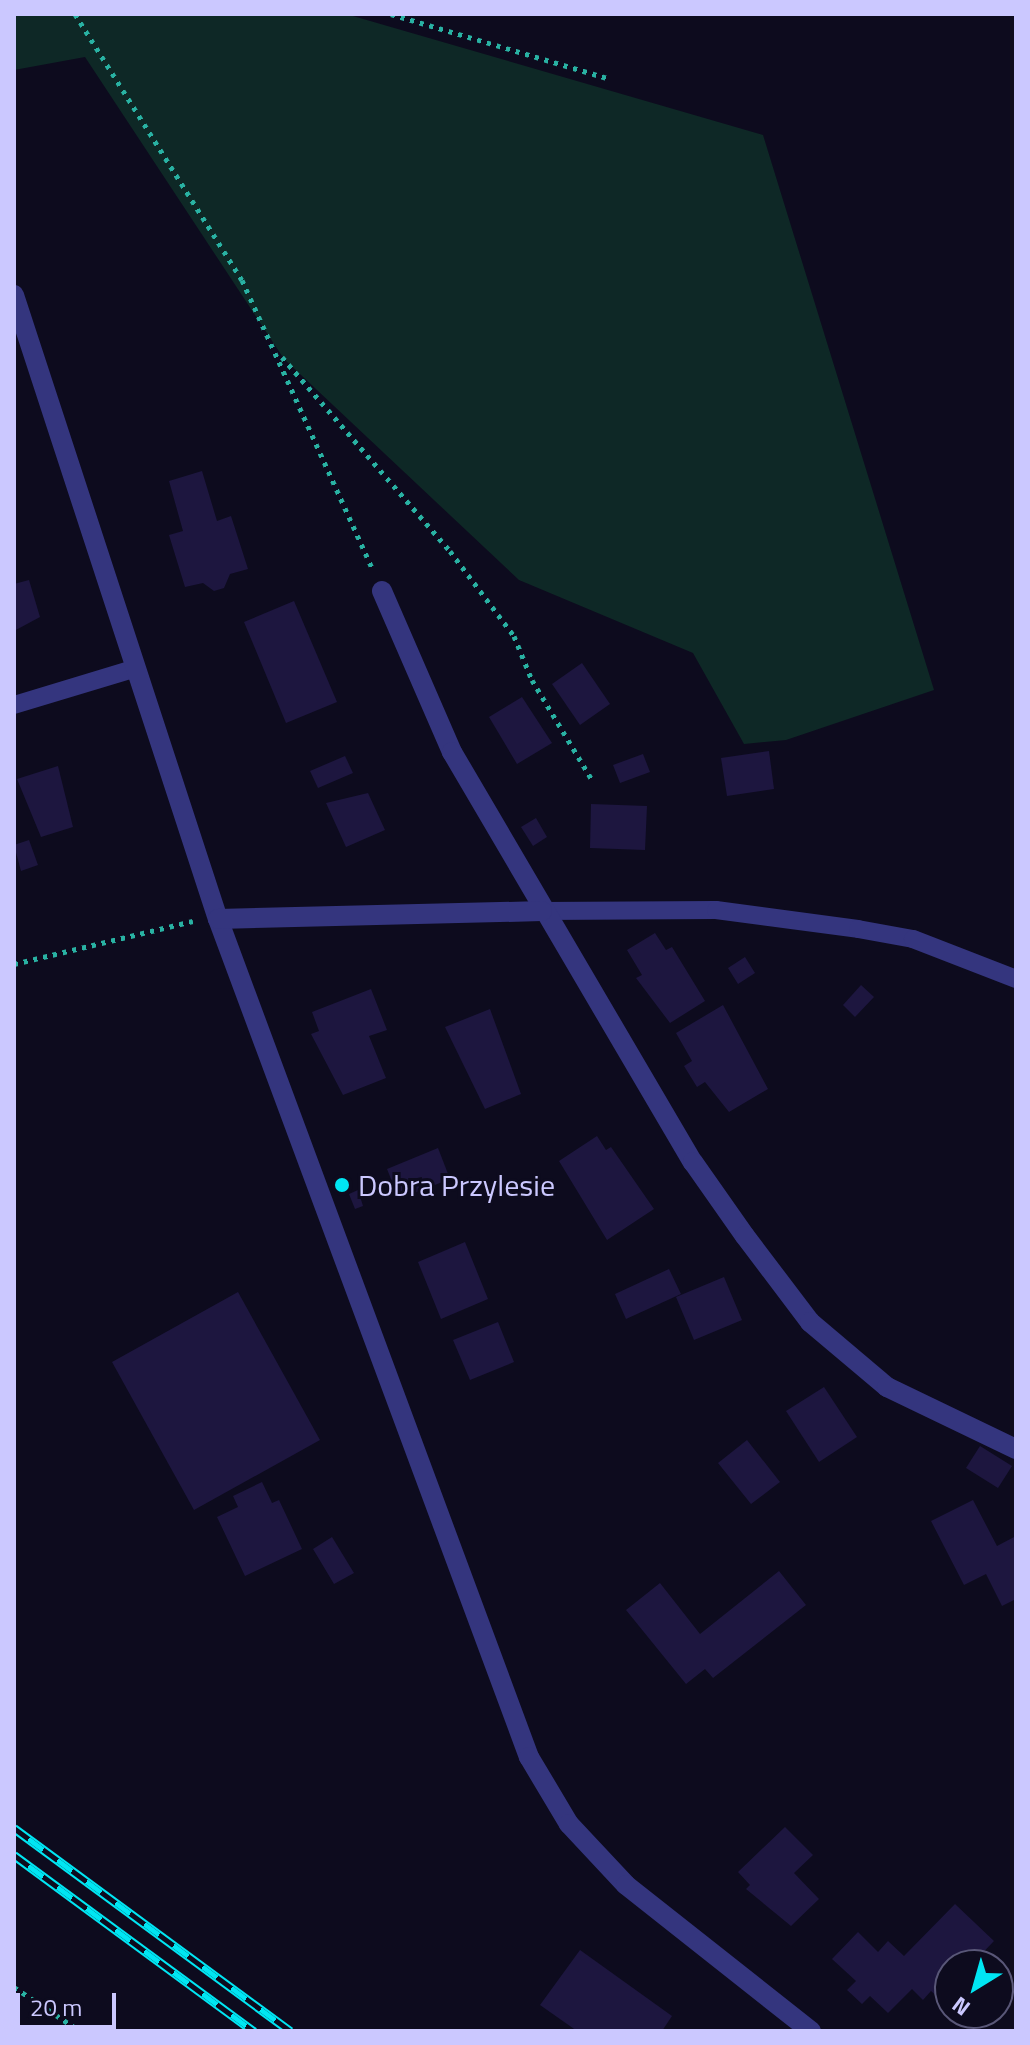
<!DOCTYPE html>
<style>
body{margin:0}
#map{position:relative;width:1030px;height:2045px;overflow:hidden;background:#0d0b1e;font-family:"Titillium Web",sans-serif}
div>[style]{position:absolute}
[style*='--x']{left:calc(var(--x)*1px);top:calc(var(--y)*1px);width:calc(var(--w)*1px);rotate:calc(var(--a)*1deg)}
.green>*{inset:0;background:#0e2826}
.building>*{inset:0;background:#1d163f}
.path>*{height:5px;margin-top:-2.5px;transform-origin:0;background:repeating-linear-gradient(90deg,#29b2a3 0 4px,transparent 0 10px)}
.service>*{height:18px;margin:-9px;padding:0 9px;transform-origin:9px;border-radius:9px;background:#34357e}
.minor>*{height:20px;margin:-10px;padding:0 10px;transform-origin:10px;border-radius:10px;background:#34357e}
.rail>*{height:9px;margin-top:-4.5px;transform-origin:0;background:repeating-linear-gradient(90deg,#0d0b1e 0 18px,#00e6f3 0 36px);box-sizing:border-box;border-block:2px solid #00e6f3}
.dots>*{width:22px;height:22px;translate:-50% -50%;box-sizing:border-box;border:4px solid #0d0b1e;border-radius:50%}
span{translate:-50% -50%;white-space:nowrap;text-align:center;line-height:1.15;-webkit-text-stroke:6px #0d0b1e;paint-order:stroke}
.poi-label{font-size:30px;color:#cbc8ff}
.left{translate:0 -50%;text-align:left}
.frame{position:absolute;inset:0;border:16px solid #cbc8ff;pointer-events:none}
.north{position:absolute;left:934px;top:1949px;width:80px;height:80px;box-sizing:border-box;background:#0d0b1e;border:2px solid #595778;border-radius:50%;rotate:217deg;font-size:22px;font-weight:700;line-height:32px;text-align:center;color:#cbc8ff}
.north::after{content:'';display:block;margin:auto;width:28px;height:36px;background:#00e6f3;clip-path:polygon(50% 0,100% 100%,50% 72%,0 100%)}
.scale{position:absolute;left:16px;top:1993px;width:100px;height:36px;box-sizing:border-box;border:4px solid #cbc8ff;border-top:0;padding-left:10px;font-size:24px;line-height:28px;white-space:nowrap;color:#cbc8ff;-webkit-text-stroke:6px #0d0b1e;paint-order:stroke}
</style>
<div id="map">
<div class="green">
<i style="clip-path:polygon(14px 14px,346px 14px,763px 135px,934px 690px,786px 740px,744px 744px,693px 653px,519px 580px,284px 359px,85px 57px,14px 70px)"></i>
</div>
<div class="building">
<i style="clip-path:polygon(202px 471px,217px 521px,231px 516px,248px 569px,230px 574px,224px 588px,214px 591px,203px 583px,185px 587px,169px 535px,183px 531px,169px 481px)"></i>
<i style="clip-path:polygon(29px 580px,40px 617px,14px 631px,14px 584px)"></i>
<i style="clip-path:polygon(294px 601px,337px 702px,286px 723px,244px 622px)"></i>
<i style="clip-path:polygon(582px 663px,610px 704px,580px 725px,552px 684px)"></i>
<i style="clip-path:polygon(522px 697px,552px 743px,517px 764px,489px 717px)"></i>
<i style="clip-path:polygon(769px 751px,774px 789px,727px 796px,721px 758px)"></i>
<i style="clip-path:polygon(643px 754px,650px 772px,620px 783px,613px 765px)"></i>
<i style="clip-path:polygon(345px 756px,353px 773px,318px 788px,310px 771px)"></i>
<i style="clip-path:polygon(58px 766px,73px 827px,41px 837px,17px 779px)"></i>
<i style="clip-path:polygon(368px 793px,385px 830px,346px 847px,326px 803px)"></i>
<i style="clip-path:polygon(591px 804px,647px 806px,645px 850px,590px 848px)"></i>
<i style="clip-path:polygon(536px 818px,547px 837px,533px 846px,521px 827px)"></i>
<i style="clip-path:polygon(29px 840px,38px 865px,21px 871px,14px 845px)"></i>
<i style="clip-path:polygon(655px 933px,666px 950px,672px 947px,705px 1001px,670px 1023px,636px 978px,642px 975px,627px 950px)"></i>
<i style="clip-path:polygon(745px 957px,755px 973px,738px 984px,728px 968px)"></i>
<i style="clip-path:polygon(861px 985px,874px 997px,855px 1017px,843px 1005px)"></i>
<i style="clip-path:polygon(371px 989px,387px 1030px,369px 1036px,386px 1078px,343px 1095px,311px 1034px,319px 1031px,312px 1012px)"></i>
<i style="clip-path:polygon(723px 1005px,768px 1089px,729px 1112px,705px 1082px,697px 1087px,684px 1066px,692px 1061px,676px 1033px)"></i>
<i style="clip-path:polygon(490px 1009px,521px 1094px,485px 1109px,445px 1027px)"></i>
<i style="clip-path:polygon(597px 1136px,606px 1150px,611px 1147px,654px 1209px,607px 1240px,559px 1161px)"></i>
<i style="clip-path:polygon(438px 1148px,450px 1179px,399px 1199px,387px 1169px)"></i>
<i style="clip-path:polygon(358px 1190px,363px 1206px,355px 1209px,349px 1194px)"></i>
<i style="clip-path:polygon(465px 1242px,488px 1299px,441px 1319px,418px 1262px)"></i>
<i style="clip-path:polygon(669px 1269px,681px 1294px,626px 1319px,615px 1294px)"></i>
<i style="clip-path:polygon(724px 1277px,742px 1320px,694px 1340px,676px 1297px)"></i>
<i style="clip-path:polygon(238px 1292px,320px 1440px,194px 1510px,112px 1362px)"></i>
<i style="clip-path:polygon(498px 1322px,514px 1362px,470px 1380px,453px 1340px)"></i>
<i style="clip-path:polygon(824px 1387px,857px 1437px,819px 1462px,786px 1411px)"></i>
<i style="clip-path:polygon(747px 1440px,780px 1482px,751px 1504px,718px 1463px)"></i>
<i style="clip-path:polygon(980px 1446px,1012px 1466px,998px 1488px,966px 1468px)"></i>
<i style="clip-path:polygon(262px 1482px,272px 1503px,279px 1500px,302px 1549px,245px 1576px,217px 1517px,238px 1507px,233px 1496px)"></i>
<i style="clip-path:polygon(973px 1500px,997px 1546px,1016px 1536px,1016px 1599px,1002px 1606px,986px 1574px,964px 1585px,931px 1521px)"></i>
<i style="clip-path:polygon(332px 1537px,354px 1573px,334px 1584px,313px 1549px)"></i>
<i style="clip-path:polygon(779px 1571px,806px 1605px,713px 1678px,705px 1669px,686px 1684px,626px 1610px,660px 1583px,700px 1634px)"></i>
<i style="clip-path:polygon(785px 1827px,813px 1855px,794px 1873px,819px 1899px,791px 1926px,746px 1889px,750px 1885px,738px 1872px)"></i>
<i style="clip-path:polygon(955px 1904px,994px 1941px,971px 1965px,950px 1965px,950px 1986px,939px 1998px,931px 1991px,923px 2000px,912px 1989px,888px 2013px,870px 1996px,862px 2004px,847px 1990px,856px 1981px,832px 1959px,858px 1932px,878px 1952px,888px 1941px,904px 1956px)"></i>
<i style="clip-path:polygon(580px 1950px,672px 2016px,662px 2031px,577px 2031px,540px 2005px)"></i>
</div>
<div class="path">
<i style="--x:75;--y:14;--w:314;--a:57.9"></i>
<i style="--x:242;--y:280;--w:316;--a:65.7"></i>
<i style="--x:391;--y:14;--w:228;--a:16.5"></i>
<i style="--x:282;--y:357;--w:257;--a:49.1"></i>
<i style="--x:450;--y:551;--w:106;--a:53"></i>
<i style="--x:514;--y:636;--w:48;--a:67.8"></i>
<i style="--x:532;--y:680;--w:117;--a:59"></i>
<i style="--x:14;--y:964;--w:184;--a:-13.5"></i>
<i style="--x:14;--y:1987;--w:79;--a:33.7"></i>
</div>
<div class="service">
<i style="--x:14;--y:705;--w:124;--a:-16.8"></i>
<i style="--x:542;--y:911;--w:174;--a:-0.3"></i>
<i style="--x:716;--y:910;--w:143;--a:7.6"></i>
<i style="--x:858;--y:929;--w:56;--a:10.3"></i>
<i style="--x:913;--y:939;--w:110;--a:21.2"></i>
</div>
<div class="minor">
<i style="--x:14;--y:295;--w:656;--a:71.9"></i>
<i style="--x:218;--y:919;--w:894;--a:69.64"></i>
<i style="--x:529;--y:1757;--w:78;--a:59.2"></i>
<i style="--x:569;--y:1824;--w:83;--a:46.9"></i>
<i style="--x:626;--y:1885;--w:236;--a:38.3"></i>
<i style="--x:382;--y:591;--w:176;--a:66.5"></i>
<i style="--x:452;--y:752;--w:476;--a:59.6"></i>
<i style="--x:693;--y:1162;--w:90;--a:54.9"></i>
<i style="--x:745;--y:1236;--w:108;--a:52.9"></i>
<i style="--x:810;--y:1322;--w:101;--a:40.2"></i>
<i style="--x:887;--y:1387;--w:143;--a:25.7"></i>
<i style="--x:218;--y:919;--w:324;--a:-1.4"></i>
</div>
<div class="rail">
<i style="--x:14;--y:1828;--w:343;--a:36.3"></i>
<i style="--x:14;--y:1855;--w:298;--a:36.3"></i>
</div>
<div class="dots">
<i style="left:342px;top:1185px;background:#00e6f3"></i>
</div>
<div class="poi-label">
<span class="left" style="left:358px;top:1185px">Dobra Przylesie</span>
</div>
<div class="frame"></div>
<div class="north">N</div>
<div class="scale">20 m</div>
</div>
